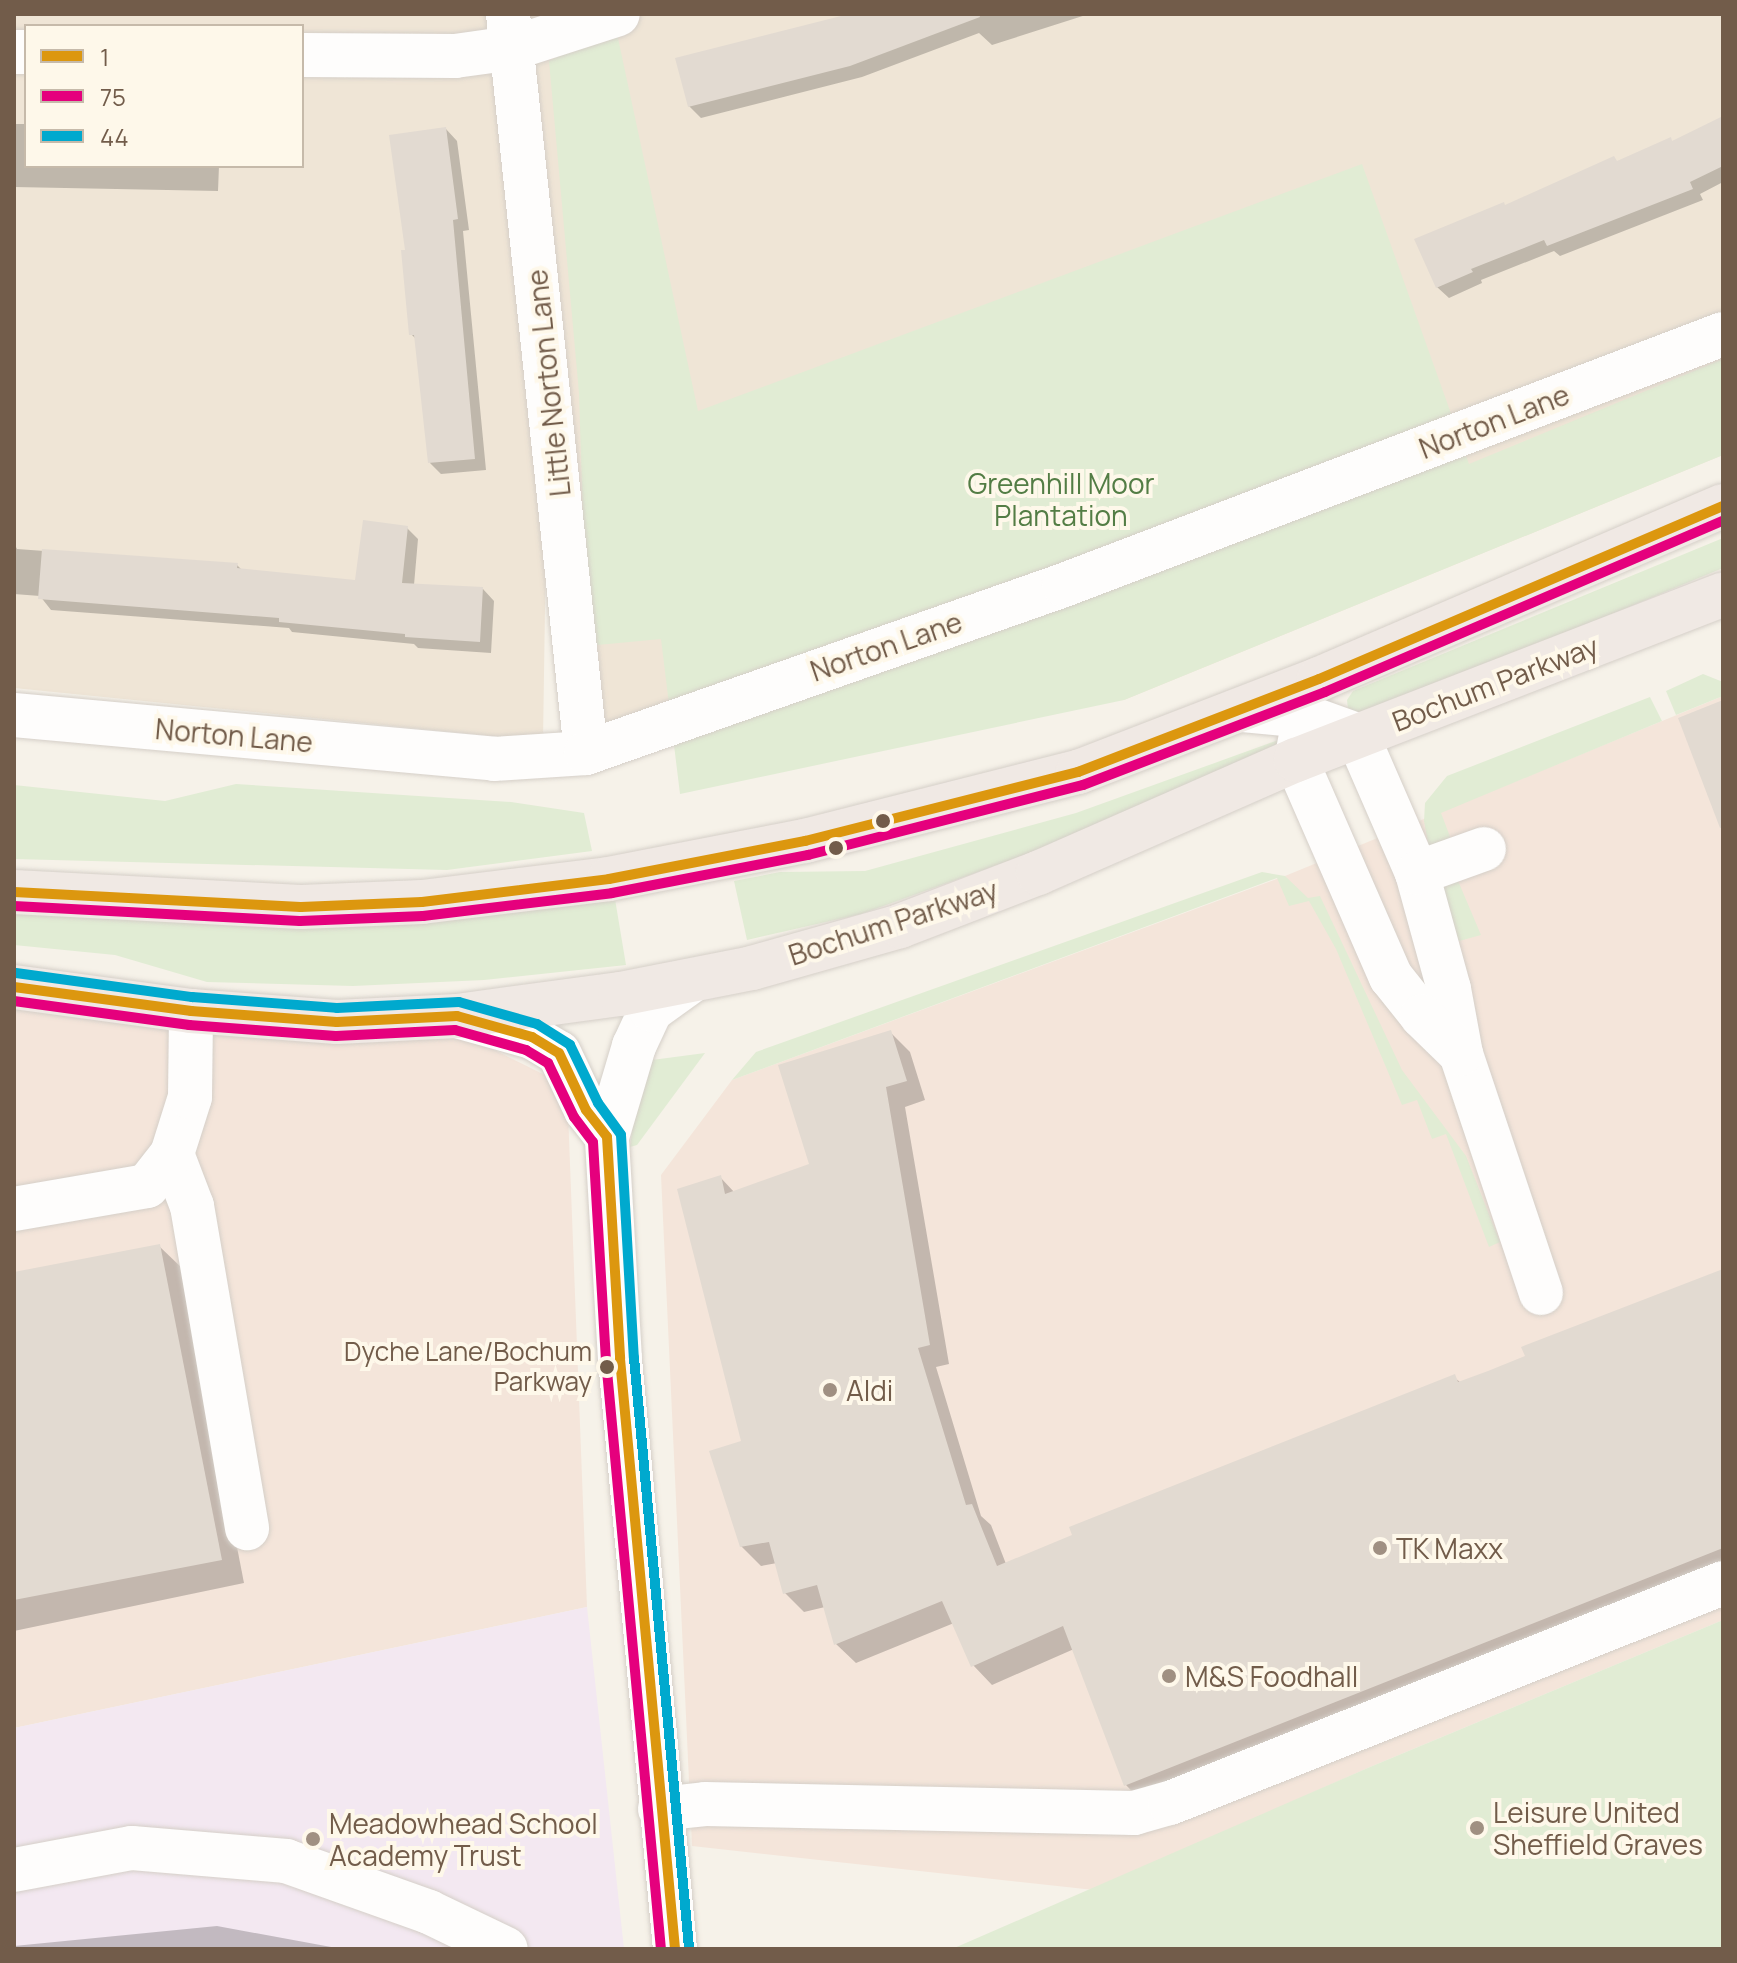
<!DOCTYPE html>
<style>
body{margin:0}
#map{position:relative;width:1737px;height:1963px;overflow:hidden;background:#f6f2e9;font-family:Manrope,sans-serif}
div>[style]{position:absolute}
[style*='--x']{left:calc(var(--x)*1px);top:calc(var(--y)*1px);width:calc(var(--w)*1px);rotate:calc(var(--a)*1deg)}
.residential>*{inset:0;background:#efe5d6}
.commercial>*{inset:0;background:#f4e5da}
.education>*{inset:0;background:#f3e8f1}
.green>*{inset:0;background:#e1ecd4}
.shadow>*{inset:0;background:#0003}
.building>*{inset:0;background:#e2dad1}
.roads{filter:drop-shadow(0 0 2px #d5cfc8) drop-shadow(0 0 2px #d5cfc8)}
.minor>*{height:44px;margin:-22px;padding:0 22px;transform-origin:22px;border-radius:22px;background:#fefdfc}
.highway>*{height:44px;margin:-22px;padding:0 22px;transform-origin:22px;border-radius:22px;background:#f0e9e4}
.bus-1>*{height:10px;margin:-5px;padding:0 5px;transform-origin:5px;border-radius:5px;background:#dc970f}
.bus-2>*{height:10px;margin:-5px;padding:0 5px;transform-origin:5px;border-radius:5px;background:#e5007d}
.bus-3>*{height:10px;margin:-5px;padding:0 5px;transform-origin:5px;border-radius:5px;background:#00a9ce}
.dots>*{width:22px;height:22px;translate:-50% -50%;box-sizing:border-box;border:4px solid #fef8ea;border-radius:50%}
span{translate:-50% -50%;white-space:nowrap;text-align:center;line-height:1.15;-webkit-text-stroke:8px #fef8ea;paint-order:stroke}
.bus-label{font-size:26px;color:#725c4a}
.right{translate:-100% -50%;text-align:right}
.street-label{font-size:28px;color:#725c4a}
.park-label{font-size:28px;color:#537d45}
.poi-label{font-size:28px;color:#725c4a}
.left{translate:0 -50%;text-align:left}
.frame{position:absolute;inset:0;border:16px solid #725c4a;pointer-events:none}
.legend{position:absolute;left:24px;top:24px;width:280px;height:144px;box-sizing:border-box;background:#fef8ea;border:2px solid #c6baaa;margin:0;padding:10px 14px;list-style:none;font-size:24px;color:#725c4a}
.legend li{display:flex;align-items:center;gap:16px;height:40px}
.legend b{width:40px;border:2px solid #c6baaa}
</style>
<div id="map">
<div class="residential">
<i style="clip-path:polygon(evenodd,14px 14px,1723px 14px,1723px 455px,1124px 700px,674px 724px,586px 753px,548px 408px,543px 741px,14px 688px,14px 14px,26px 26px,302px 26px,302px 166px,26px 166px,26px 26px)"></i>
</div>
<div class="commercial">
<i style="clip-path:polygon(1723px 696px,1723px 1620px,1370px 1767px,1094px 1890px,692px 1846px,661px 1175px,732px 1080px,1285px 876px)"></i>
<i style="clip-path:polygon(14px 1001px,462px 1034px,567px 1086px,587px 1607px,14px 1728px)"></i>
</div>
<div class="education">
<i style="clip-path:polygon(587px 1607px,624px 1949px,14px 1949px,14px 1728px)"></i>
</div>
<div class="green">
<i style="clip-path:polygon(616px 29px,698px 411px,1362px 164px,1469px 464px,1723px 359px,1723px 455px,1124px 700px,680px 794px,661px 639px,587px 646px,579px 393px,549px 61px)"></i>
<i style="clip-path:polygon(1723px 538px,1723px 568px,1363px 717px,1348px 709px,1347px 700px,1353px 691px)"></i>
<i style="clip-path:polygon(1703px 674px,1723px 682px,1723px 696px,1676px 715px,1666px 691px)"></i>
<i style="clip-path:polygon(1650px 697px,1662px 721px,1441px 813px,1454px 847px,1445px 850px,1481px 935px,1452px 943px,1429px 849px,1424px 821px,1425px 803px,1447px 776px)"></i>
<i style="clip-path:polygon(1284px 738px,1286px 749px,1033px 852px,861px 914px,747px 940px,734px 881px,780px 872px,865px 871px,1076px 813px)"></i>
<i style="clip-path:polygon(236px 784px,511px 802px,584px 813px,592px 851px,447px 870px,14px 859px,14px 785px,165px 801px)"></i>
<i style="clip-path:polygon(1262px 872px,1285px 876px,1308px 898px,1320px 896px,1402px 1070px,1466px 1156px,1500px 1242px,1489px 1247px,1446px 1134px,1432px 1139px,1417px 1100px,1402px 1105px,1336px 949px,1309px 901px,1289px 906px,1277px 878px,732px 1080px,756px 1052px)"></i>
<i style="clip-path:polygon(615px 899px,626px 965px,484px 980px,353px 986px,207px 982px,115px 955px,14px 945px,14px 913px)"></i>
<i style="clip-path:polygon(705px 1053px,637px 1145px,630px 1147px,636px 1099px,652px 1060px)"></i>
<i style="clip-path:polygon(1723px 1620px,1723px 1949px,952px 1949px,1370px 1767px)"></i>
</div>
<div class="shadow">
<i style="clip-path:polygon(850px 14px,1089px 14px,992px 45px,979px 33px,862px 77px,701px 118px,689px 106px)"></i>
<i style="clip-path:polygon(1723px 118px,1723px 182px,1700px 194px,1703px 200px,1560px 256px,1554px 251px,1481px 280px,1482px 283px,1449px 298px,1437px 287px,1506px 206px,1673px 143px)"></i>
<i style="clip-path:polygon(14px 124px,26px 124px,26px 166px,219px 166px,218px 191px,14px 187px)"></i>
<i style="clip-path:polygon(446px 129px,457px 141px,469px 230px,463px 231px,486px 470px,441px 474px,430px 463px,417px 340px,411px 334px,407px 252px)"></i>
<i style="clip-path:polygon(407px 528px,418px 539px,414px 585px,483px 589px,494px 601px,491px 653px,418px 648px,414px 644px,292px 632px,289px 628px,51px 610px,40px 596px,14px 594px,14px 543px,17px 549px,237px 565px,243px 571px,357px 582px)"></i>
<i style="clip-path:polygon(890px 1032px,910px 1052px,925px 1100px,905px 1107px,949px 1364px,936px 1367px,981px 1516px,991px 1525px,1006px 1564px,1454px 1377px,1461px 1383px,1489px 1373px,1723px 1271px,1723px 1574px,1145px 1805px,1126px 1785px,1074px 1649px,992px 1685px,973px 1665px,954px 1623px,856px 1663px,836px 1644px,825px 1607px,804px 1612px,785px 1593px,777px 1563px,761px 1566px,741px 1546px,744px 1443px,720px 1177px,735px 1193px,812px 1165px)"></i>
<i style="clip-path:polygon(159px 1246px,183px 1269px,244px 1583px,14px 1631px,14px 1274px)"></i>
<i style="clip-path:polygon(217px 1926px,342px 1949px,14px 1949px,14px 1946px)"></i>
</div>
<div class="building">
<i style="clip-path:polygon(849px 14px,979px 14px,980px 17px,850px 66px,688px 107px,675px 58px)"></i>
<i style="clip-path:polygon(1723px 116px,1723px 166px,1690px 182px,1693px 189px,1547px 246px,1544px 240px,1471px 269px,1473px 272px,1436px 288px,1414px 239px,1504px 202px,1505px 205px,1614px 156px,1617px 161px,1671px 137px,1672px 141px)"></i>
<i style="clip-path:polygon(446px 127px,458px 219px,453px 220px,475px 459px,428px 463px,414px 335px,409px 335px,401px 250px,405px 250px,389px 135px)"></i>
<i style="clip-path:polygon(363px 520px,408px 526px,402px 583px,483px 587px,480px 642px,405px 637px,405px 634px,279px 622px,279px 618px,38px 599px,42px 549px,238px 563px,237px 568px,355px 580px)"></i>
<i style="clip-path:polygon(1723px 700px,1723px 827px,1720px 828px,1678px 718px)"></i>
<i style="clip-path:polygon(891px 1030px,907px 1081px,886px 1087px,930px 1345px,918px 1348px,966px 1505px,972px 1504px,997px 1566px,1072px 1535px,1069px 1527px,1455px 1374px,1458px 1382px,1488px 1371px,1525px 1356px,1521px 1347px,1723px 1269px,1723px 1548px,1124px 1786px,1063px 1626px,971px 1667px,942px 1601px,834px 1645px,817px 1585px,783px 1594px,769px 1542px,740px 1547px,709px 1451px,741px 1441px,677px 1189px,721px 1175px,725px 1194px,809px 1164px,778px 1065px)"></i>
<i style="clip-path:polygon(160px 1244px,222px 1560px,14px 1600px,14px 1272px)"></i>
</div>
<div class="roads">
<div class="minor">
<i style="--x:508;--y:14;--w:743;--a:83.97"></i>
<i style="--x:14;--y:52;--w:12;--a:0"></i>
<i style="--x:302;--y:55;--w:153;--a:0.4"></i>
<i style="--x:455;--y:56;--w:59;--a:-7.9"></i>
<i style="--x:513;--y:48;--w:110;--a:-17.9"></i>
<i style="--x:1243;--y:710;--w:61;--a:5.6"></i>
<i style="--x:1304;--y:716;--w:56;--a:19.7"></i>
<i style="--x:1357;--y:735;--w:150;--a:66.5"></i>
<i style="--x:1417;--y:873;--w:120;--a:74.6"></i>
<i style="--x:1449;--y:989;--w:66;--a:79.5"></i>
<i style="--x:1461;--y:1054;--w:252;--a:71.5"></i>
<i style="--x:14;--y:715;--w:482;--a:5.2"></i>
<i style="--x:494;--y:759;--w:92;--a:-3.7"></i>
<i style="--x:586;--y:753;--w:507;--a:-19.36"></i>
<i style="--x:1064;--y:585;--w:705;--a:-20.85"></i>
<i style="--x:1303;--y:725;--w:36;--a:101"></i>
<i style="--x:1296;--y:760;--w:237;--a:66.4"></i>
<i style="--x:1391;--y:977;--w:50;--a:51.5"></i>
<i style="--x:1422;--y:1016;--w:54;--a:44.3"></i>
<i style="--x:1417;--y:873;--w:71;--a:-19.7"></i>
<i style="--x:457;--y:1016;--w:78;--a:15.6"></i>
<i style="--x:532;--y:1037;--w:31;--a:31"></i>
<i style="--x:559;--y:1053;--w:63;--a:64.7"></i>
<i style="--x:586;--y:1110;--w:34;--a:52"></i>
<i style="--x:172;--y:1154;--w:56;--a:69"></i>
<i style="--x:192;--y:1206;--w:327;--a:80.3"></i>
<i style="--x:14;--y:1209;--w:135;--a:-9.8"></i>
<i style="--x:147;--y:1186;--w:41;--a:-52"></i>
<i style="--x:172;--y:1154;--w:60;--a:-72.5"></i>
<i style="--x:190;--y:1097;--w:86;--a:-89.3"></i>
<i style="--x:660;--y:1809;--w:45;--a:-6.3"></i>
<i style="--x:705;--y:1804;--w:429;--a:1.2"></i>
<i style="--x:1134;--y:1813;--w:37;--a:-16"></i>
<i style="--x:1170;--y:1803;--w:595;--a:-21.69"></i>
<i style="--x:14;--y:1870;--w:120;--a:-10.6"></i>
<i style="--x:132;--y:1848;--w:155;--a:4.8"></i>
<i style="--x:286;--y:1861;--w:152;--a:19.6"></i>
<i style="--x:429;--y:1912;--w:85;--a:25.7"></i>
<i style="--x:675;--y:1949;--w:593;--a:-95.33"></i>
<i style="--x:620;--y:1359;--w:222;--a:-93.4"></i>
<i style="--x:607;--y:1137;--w:95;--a:-73.5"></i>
<i style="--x:634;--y:1046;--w:40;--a:-65"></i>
<i style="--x:651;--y:1010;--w:48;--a:-35.7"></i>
</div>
<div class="highway">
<i style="--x:14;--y:892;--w:287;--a:3"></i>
<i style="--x:301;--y:907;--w:121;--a:-2.4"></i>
<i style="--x:422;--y:902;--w:188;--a:-7"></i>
<i style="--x:609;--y:879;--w:200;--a:-11"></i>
<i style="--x:805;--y:841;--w:282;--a:-14.2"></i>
<i style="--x:1078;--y:772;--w:258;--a:-21.1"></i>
<i style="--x:1319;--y:679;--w:439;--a:-23.2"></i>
<i style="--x:14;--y:987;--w:179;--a:7.7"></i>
<i style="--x:191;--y:1011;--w:146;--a:4.3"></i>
<i style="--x:337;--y:1022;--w:120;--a:-2.9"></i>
<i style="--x:457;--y:1016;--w:164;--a:-7.7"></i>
<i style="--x:620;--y:994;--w:135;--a:-11.1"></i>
<i style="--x:752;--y:968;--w:154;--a:-15.8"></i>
<i style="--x:900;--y:926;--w:148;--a:-21"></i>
<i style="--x:1038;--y:873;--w:282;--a:-23.7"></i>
<i style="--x:1296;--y:760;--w:458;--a:-21.2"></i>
</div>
</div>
<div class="bus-1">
<i style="--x:14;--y:892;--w:287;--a:3"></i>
<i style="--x:301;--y:907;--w:121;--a:-2.4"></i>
<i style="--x:422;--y:902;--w:188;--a:-7"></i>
<i style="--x:609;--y:879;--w:200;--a:-11"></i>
<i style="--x:805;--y:841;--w:282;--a:-14.2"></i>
<i style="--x:1078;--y:772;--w:258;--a:-21.1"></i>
<i style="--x:1319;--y:679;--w:439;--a:-23.2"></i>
<i style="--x:14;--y:987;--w:179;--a:7.7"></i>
<i style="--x:191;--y:1011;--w:146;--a:4.3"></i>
<i style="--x:337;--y:1022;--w:120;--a:-2.9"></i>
<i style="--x:457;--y:1016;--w:78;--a:15.6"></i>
<i style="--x:532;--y:1037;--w:31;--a:31"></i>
<i style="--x:559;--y:1053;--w:63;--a:64.7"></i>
<i style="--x:586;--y:1110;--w:34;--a:52"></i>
<i style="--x:607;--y:1137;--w:222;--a:86.6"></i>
<i style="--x:620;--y:1359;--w:593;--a:84.67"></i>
</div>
<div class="bus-2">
<i style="--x:14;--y:906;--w:286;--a:3"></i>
<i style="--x:300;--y:921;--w:123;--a:-2.3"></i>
<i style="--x:423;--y:916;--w:190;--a:-6.9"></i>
<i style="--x:612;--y:893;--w:200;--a:-11"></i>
<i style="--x:808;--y:855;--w:284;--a:-14.3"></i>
<i style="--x:1083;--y:785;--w:259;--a:-21"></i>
<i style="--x:1325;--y:692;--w:433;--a:-23.3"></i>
<i style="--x:14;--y:1001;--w:177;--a:7.8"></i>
<i style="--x:189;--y:1025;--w:147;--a:4.3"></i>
<i style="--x:336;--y:1036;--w:119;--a:-2.9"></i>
<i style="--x:455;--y:1030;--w:74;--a:15.7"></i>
<i style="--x:526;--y:1050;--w:26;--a:31"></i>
<i style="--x:548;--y:1063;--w:60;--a:64.3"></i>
<i style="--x:574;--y:1117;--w:31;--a:53"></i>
<i style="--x:593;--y:1142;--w:218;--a:86.6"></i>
<i style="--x:606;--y:1360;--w:592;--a:84.67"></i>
</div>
<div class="bus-3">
<i style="--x:16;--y:973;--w:178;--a:7.8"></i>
<i style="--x:192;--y:997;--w:145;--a:4.3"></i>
<i style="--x:337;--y:1008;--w:122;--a:-2.8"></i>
<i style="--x:459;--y:1002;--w:81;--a:15.8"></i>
<i style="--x:537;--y:1024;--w:39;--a:32"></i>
<i style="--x:570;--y:1045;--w:64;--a:64.2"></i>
<i style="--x:598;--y:1103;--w:39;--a:54"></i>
<i style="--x:621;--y:1135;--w:223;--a:86.7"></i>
<i style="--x:634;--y:1358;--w:593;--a:84.67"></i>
</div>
<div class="dots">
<i style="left:883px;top:821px;background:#725c4a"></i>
<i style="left:836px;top:848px;background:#725c4a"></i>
<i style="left:607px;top:1367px;background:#725c4a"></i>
<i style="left:830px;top:1390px;background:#a09082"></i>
<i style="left:1380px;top:1548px;background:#a09082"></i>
<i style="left:1169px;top:1676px;background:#a09082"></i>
<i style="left:1477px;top:1828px;background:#a09082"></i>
<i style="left:313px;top:1839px;background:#a09082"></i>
</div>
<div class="bus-label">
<span class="right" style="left:592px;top:1367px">Dyche Lane/Bochum<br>Parkway</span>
</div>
<div class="street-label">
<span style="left:548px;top:383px;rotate:-96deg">Little Norton Lane</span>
<span style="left:1494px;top:421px;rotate:-21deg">Norton Lane</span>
<span style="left:886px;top:646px;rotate:-19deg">Norton Lane</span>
<span style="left:1495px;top:683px;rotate:-21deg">Bochum Parkway</span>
<span style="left:234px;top:735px;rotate:5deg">Norton Lane</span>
<span style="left:893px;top:922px;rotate:-18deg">Bochum Parkway</span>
</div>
<div class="park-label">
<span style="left:1061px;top:499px">Greenhill Moor<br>Plantation</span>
</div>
<div class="poi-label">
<span class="left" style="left:846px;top:1390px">Aldi</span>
<span class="left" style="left:1396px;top:1548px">TK Maxx</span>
<span class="left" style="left:1185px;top:1676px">M&amp;S Foodhall</span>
<span class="left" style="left:1493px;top:1828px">Leisure United<br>Sheffield Graves</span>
<span class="left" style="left:329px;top:1839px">Meadowhead School<br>Academy Trust</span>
</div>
<div class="frame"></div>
<ul class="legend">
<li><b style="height:10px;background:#dc970f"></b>1</li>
<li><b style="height:10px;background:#e5007d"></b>75</li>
<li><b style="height:10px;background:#00a9ce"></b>44</li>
</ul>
</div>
